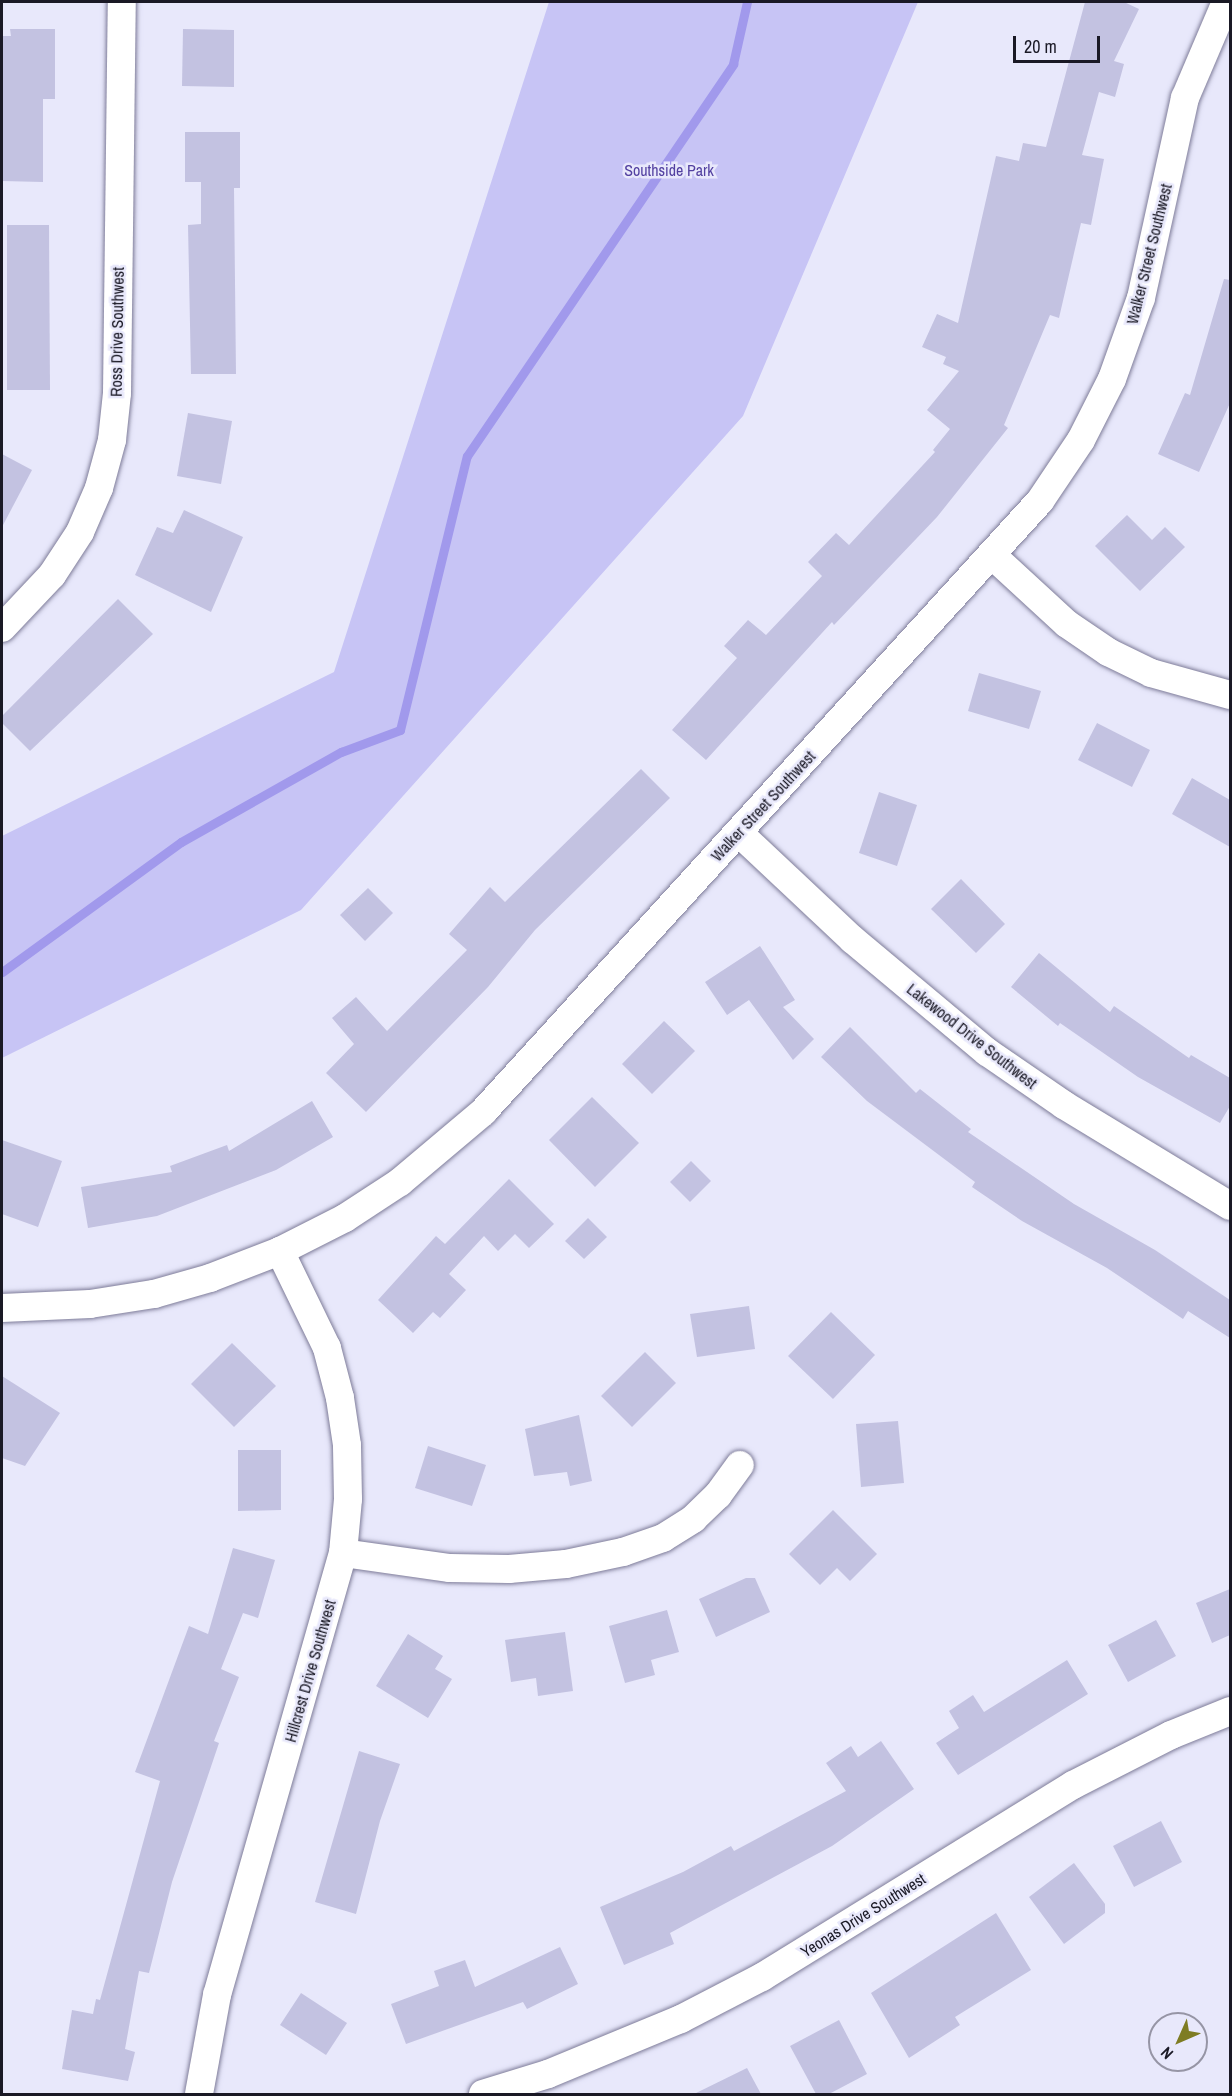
<!DOCTYPE html>
<style>
body{margin:0}
#map{position:relative;width:1232px;height:2096px;overflow:hidden;background:#e8e8fb;font-family:"Archivo Narrow",sans-serif}
div>[style]{position:absolute}
[style*='--x']{left:calc(var(--x)*1px);top:calc(var(--y)*1px);width:calc(var(--w)*1px);rotate:calc(var(--a)*1deg)}
.green>*{inset:0;background:#c7c4f5}
.stream>*{height:9px;margin:-4.5px;padding:0 4.5px;transform-origin:4.5px;border-radius:4.5px;background:#a199ec}
.building>*{inset:0;background:#c3c2e1}
.roads{filter:drop-shadow(0 0 2px #7e7c99) drop-shadow(0 0 2px #7e7c99)}
.minor>*{height:28px;margin:-14px;padding:0 14px;transform-origin:14px;border-radius:14px;background:#fff}
span{translate:-50% -50%;white-space:nowrap;text-align:center;line-height:1.15;-webkit-text-stroke:5px #e8e8fb;paint-order:stroke}
.park-label{font-size:16px;color:#5341a1}
.street-label{font-size:16px;color:#1a1925}
.frame{position:absolute;inset:0;border:3px solid #1a1925;pointer-events:none}
.north{position:absolute;left:1148px;top:2012px;width:60px;height:60px;box-sizing:border-box;background:#e8e8fb;border:2px solid #9695a5;border-radius:50%;rotate:225deg;font-size:16px;font-weight:700;line-height:24px;text-align:center;color:#1a1925}
.north::after{content:'';display:block;margin:auto;width:21px;height:27px;background:#7e7c23;clip-path:polygon(50% 0,100% 100%,50% 72%,0 100%)}
.scale{position:absolute;left:1013px;top:36px;width:87px;height:27px;box-sizing:border-box;border:3px solid #1a1925;border-top:0;padding-left:8px;font-size:18px;line-height:21px;white-space:nowrap;color:#1a1925;-webkit-text-stroke:4px #e8e8fb;paint-order:stroke}
</style>
<div id="map">
<div class="green">
<i style="clip-path:polygon(549px 2px,918px 2px,743px 416px,301px 910px,2px 1058px,2px 836px,334px 672px)"></i>
</div>
<div class="stream">
<i style="--x:2;--y:972;--w:221;--a:-36"></i>
<i style="--x:181;--y:842;--w:184;--a:-29.4"></i>
<i style="--x:341;--y:752;--w:63;--a:-20.4"></i>
<i style="--x:400;--y:730;--w:282;--a:-76.3"></i>
<i style="--x:467;--y:456;--w:474;--a:-55.8"></i>
<i style="--x:733;--y:64;--w:64;--a:-77.3"></i>
</div>
<div class="building">
<i style="clip-path:polygon(1085px 2px,1124px 2px,1139px 9px,1114px 61px,1124px 64px,1115px 97px,1099px 92px,1082px 155px,1104px 159px,1091px 225px,1081px 223px,1059px 318px,1050px 315px,1004px 425px,1008px 428px,937px 517px,834px 625px,832px 622px,706px 760px,672px 730px,737px 658px,724px 646px,748px 620px,766px 635px,822px 576px,808px 562px,836px 533px,849px 545px,935px 452px,933px 450px,950px 429px,927px 410px,959px 371px,943px 364px,946px 357px,922px 347px,937px 314px,958px 323px,996px 156px,1019px 161px,1023px 143px,1046px 147px)"></i>
<i style="clip-path:polygon(10px 29px,55px 29px,55px 99px,43px 99px,43px 182px,2px 181px,2px 36px,11px 36px)"></i>
<i style="clip-path:polygon(183px 29px,234px 30px,234px 87px,182px 86px)"></i>
<i style="clip-path:polygon(185px 132px,240px 132px,240px 188px,234px 188px,236px 374px,191px 374px,188px 225px,201px 224px,201px 182px,185px 182px)"></i>
<i style="clip-path:polygon(7px 225px,49px 225px,50px 390px,7px 390px)"></i>
<i style="clip-path:polygon(1224px 279px,1230px 280px,1230px 403px,1199px 472px,1158px 454px,1185px 393px,1190px 395px)"></i>
<i style="clip-path:polygon(188px 413px,232px 421px,221px 484px,177px 476px)"></i>
<i style="clip-path:polygon(2px 454px,32px 470px,2px 527px)"></i>
<i style="clip-path:polygon(184px 510px,243px 537px,211px 612px,135px 575px,157px 527px,173px 533px)"></i>
<i style="clip-path:polygon(1127px 515px,1152px 540px,1165px 527px,1185px 547px,1140px 591px,1095px 546px)"></i>
<i style="clip-path:polygon(118px 599px,153px 634px,30px 751px,2px 723px,2px 716px)"></i>
<i style="clip-path:polygon(979px 673px,1041px 691px,1029px 729px,968px 711px)"></i>
<i style="clip-path:polygon(1097px 723px,1150px 750px,1132px 787px,1078px 760px)"></i>
<i style="clip-path:polygon(641px 769px,670px 798px,535px 930px,488px 987px,366px 1112px,326px 1073px,354px 1044px,332px 1018px,356px 997px,387px 1031px,467px 950px,449px 934px,490px 887px,505px 902px)"></i>
<i style="clip-path:polygon(1192px 778px,1230px 800px,1230px 847px,1172px 814px)"></i>
<i style="clip-path:polygon(879px 792px,917px 805px,897px 866px,859px 853px)"></i>
<i style="clip-path:polygon(961px 879px,1005px 924px,976px 953px,931px 909px)"></i>
<i style="clip-path:polygon(368px 888px,393px 913px,365px 941px,340px 915px)"></i>
<i style="clip-path:polygon(760px 946px,795px 1000px,783px 1007px,814px 1039px,793px 1060px,749px 1000px,727px 1015px,705px 982px)"></i>
<i style="clip-path:polygon(1039px 953px,1110px 1012px,1114px 1006px,1189px 1058px,1191px 1055px,1230px 1078px,1230px 1106px,1220px 1123px,1138px 1077px,1060px 1023px,1058px 1026px,1011px 987px)"></i>
<i style="clip-path:polygon(664px 1021px,695px 1051px,652px 1094px,622px 1064px)"></i>
<i style="clip-path:polygon(850px 1027px,916px 1093px,920px 1089px,971px 1129px,968px 1132px,1074px 1204px,1155px 1250px,1230px 1300px,1230px 1338px,1188px 1311px,1183px 1319px,1107px 1268px,1022px 1221px,972px 1187px,975px 1182px,867px 1101px,821px 1057px)"></i>
<i style="clip-path:polygon(592px 1097px,639px 1143px,595px 1187px,549px 1140px)"></i>
<i style="clip-path:polygon(312px 1101px,333px 1137px,276px 1170px,157px 1216px,88px 1228px,81px 1187px,172px 1172px,170px 1166px,227px 1145px,229px 1151px)"></i>
<i style="clip-path:polygon(2px 1140px,62px 1161px,38px 1227px,2px 1214px)"></i>
<i style="clip-path:polygon(691px 1161px,711px 1181px,690px 1202px,670px 1182px)"></i>
<i style="clip-path:polygon(509px 1179px,554px 1224px,529px 1248px,515px 1234px,498px 1251px,484px 1236px,449px 1274px,466px 1290px,440px 1318px,433px 1312px,413px 1333px,378px 1300px,436px 1236px,445px 1244px)"></i>
<i style="clip-path:polygon(588px 1218px,607px 1237px,584px 1259px,565px 1241px)"></i>
<i style="clip-path:polygon(749px 1306px,755px 1349px,697px 1357px,690px 1314px)"></i>
<i style="clip-path:polygon(831px 1312px,875px 1355px,833px 1399px,788px 1356px)"></i>
<i style="clip-path:polygon(232px 1343px,276px 1386px,234px 1427px,191px 1384px)"></i>
<i style="clip-path:polygon(645px 1352px,676px 1383px,632px 1427px,601px 1396px)"></i>
<i style="clip-path:polygon(2px 1376px,60px 1413px,25px 1466px,2px 1458px)"></i>
<i style="clip-path:polygon(579px 1415px,592px 1481px,570px 1486px,567px 1472px,534px 1476px,525px 1429px)"></i>
<i style="clip-path:polygon(898px 1421px,904px 1483px,861px 1487px,856px 1424px)"></i>
<i style="clip-path:polygon(428px 1446px,486px 1465px,472px 1506px,415px 1488px)"></i>
<i style="clip-path:polygon(238px 1450px,281px 1450px,281px 1510px,238px 1511px)"></i>
<i style="clip-path:polygon(833px 1510px,877px 1554px,850px 1581px,837px 1568px,820px 1585px,789px 1554px)"></i>
<i style="clip-path:polygon(233px 1548px,275px 1560px,258px 1618px,243px 1613px,221px 1669px,239px 1677px,214px 1741px,219px 1743px,172px 1882px,149px 1973px,139px 1971px,125px 2049px,135px 2052px,128px 2081px,62px 2069px,72px 2010px,93px 2014px,96px 1999px,100px 2000px,160px 1781px,135px 1772px,189px 1626px,208px 1634px)"></i>
<i style="clip-path:polygon(746px 1578px,755px 1578px,770px 1612px,716px 1637px,699px 1599px)"></i>
<i style="clip-path:polygon(1230px 1589px,1230px 1635px,1212px 1643px,1196px 1603px)"></i>
<i style="clip-path:polygon(667px 1610px,679px 1652px,651px 1660px,655px 1675px,625px 1683px,609px 1626px)"></i>
<i style="clip-path:polygon(1156px 1620px,1176px 1656px,1128px 1682px,1108px 1645px)"></i>
<i style="clip-path:polygon(565px 1632px,573px 1691px,538px 1696px,536px 1678px,511px 1682px,505px 1640px)"></i>
<i style="clip-path:polygon(408px 1634px,443px 1656px,435px 1669px,452px 1679px,428px 1718px,376px 1686px)"></i>
<i style="clip-path:polygon(1067px 1660px,1088px 1694px,958px 1775px,936px 1743px,959px 1728px,949px 1711px,973px 1695px,984px 1712px)"></i>
<i style="clip-path:polygon(881px 1741px,914px 1789px,832px 1846px,670px 1933px,674px 1944px,624px 1965px,600px 1907px,683px 1872px,731px 1846px,734px 1851px,846px 1791px,826px 1763px,851px 1746px,858px 1757px)"></i>
<i style="clip-path:polygon(359px 1751px,400px 1764px,380px 1821px,356px 1914px,315px 1902px)"></i>
<i style="clip-path:polygon(1161px 1821px,1182px 1862px,1134px 1887px,1113px 1846px)"></i>
<i style="clip-path:polygon(1074px 1863px,1105px 1904px,1105px 1913px,1064px 1944px,1029px 1897px)"></i>
<i style="clip-path:polygon(996px 1913px,1031px 1970px,955px 2017px,960px 2025px,909px 2058px,871px 1993px)"></i>
<i style="clip-path:polygon(560px 1947px,578px 1984px,527px 2009px,523px 2002px,406px 2044px,391px 2004px,439px 1986px,434px 1971px,465px 1960px,475px 1987px)"></i>
<i style="clip-path:polygon(301px 1993px,347px 2023px,326px 2055px,280px 2025px)"></i>
<i style="clip-path:polygon(839px 2020px,867px 2074px,829px 2094px,816px 2094px,790px 2046px)"></i>
<i style="clip-path:polygon(747px 2068px,761px 2094px,694px 2094px)"></i>
</div>
<div class="roads">
<div class="minor">
<i style="--x:993;--y:556;--w:100;--a:42.6"></i>
<i style="--x:1067;--y:624;--w:50;--a:34.3"></i>
<i style="--x:1108;--y:652;--w:48;--a:26"></i>
<i style="--x:1151;--y:673;--w:82;--a:15.6"></i>
<i style="--x:2;--y:628;--w:73;--a:-46.7"></i>
<i style="--x:52;--y:575;--w:51;--a:-56.9"></i>
<i style="--x:80;--y:532;--w:48;--a:-66.6"></i>
<i style="--x:99;--y:488;--w:50;--a:-74.8"></i>
<i style="--x:112;--y:440;--w:47;--a:-83.9"></i>
<i style="--x:117;--y:393;--w:391;--a:-89.3"></i>
<i style="--x:739;--y:833;--w:156;--a:43.2"></i>
<i style="--x:853;--y:940;--w:175;--a:39.9"></i>
<i style="--x:987;--y:1052;--w:93;--a:34.5"></i>
<i style="--x:1064;--y:1105;--w:194;--a:31.3"></i>
<i style="--x:2;--y:1308;--w:88;--a:-2.6"></i>
<i style="--x:90;--y:1304;--w:65;--a:-8.9"></i>
<i style="--x:154;--y:1294;--w:58;--a:-15.9"></i>
<i style="--x:210;--y:1278;--w:75;--a:-21.1"></i>
<i style="--x:280;--y:1251;--w:73;--a:-26.9"></i>
<i style="--x:345;--y:1218;--w:66;--a:-33.2"></i>
<i style="--x:400;--y:1182;--w:109;--a:-40.1"></i>
<i style="--x:483;--y:1112;--w:827;--a:-47.65"></i>
<i style="--x:1040;--y:501;--w:73;--a:-56.1"></i>
<i style="--x:1081;--y:440;--w:68;--a:-63.1"></i>
<i style="--x:1112;--y:379;--w:86;--a:-70.3"></i>
<i style="--x:1141;--y:298;--w:205;--a:-77.6"></i>
<i style="--x:1185;--y:98;--w:104;--a:-66.9"></i>
<i style="--x:343;--y:1553;--w:108;--a:8"></i>
<i style="--x:450;--y:1568;--w:59;--a:1"></i>
<i style="--x:509;--y:1569;--w:57;--a:-5"></i>
<i style="--x:566;--y:1564;--w:58;--a:-11.9"></i>
<i style="--x:623;--y:1552;--w:42;--a:-19.3"></i>
<i style="--x:663;--y:1538;--w:36;--a:-32"></i>
<i style="--x:693;--y:1519;--w:35;--a:-44"></i>
<i style="--x:718;--y:1495;--w:37;--a:-54"></i>
<i style="--x:199;--y:2094;--w:101;--a:-79.7"></i>
<i style="--x:217;--y:1995;--w:460;--a:-74.1"></i>
<i style="--x:343;--y:1553;--w:54;--a:-84.7"></i>
<i style="--x:348;--y:1499;--w:54;--a:-91.1"></i>
<i style="--x:347;--y:1445;--w:48;--a:-98.5"></i>
<i style="--x:340;--y:1398;--w:52;--a:-104.6"></i>
<i style="--x:327;--y:1348;--w:108;--a:-115.9"></i>
<i style="--x:483;--y:2094;--w:68;--a:-17.1"></i>
<i style="--x:548;--y:2074;--w:144;--a:-22.5"></i>
<i style="--x:681;--y:2019;--w:91;--a:-27.4"></i>
<i style="--x:762;--y:1977;--w:365;--a:-31.7"></i>
<i style="--x:1073;--y:1785;--w:110;--a:-27"></i>
<i style="--x:1171;--y:1735;--w:64;--a:-22.1"></i>
</div>
</div>
<div class="park-label">
<span style="left:669px;top:170px">Southside Park</span>
</div>
<div class="street-label">
<span style="left:1149px;top:254px;rotate:-76deg">Walker Street Southwest</span>
<span style="left:117px;top:332px;rotate:-89deg">Ross Drive Southwest</span>
<span style="left:763px;top:806px;rotate:-47deg">Walker Street Southwest</span>
<span style="left:972px;top:1036px;rotate:38deg">Lakewood Drive Southwest</span>
<span style="left:310px;top:1671px;rotate:-74deg">Hillcrest Drive Southwest</span>
<span style="left:863px;top:1915px;rotate:-32deg">Yeonas Drive Southwest</span>
</div>
<div class="frame"></div>
<div class="north">N</div>
<div class="scale">20 m</div>
</div>
